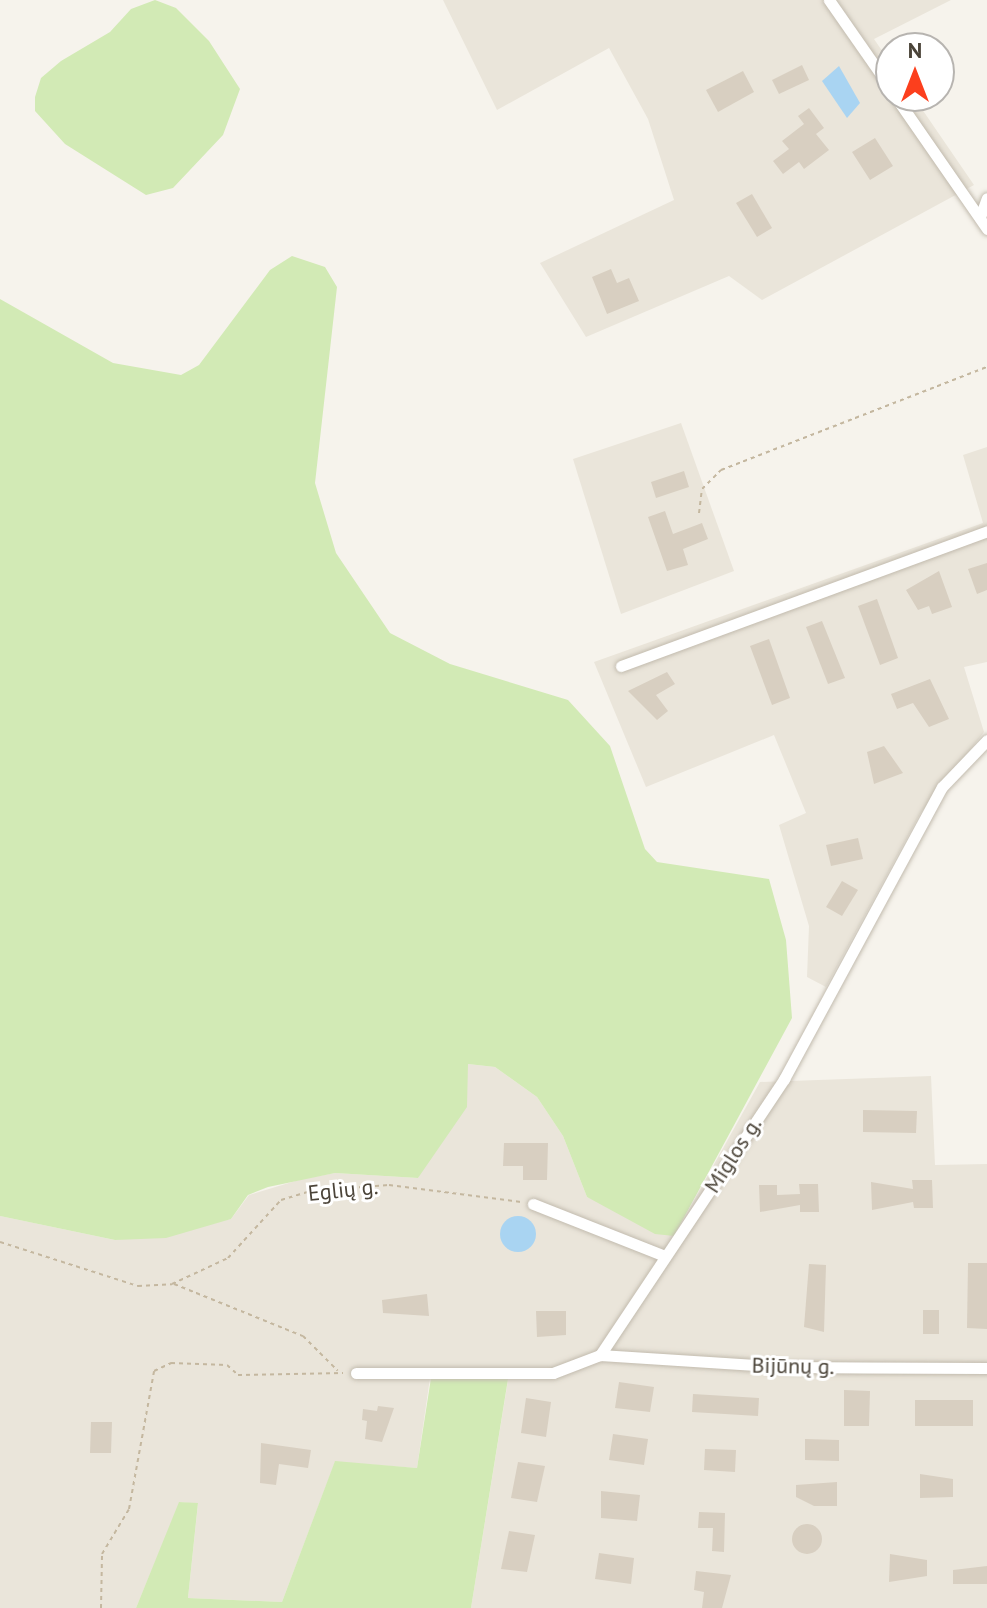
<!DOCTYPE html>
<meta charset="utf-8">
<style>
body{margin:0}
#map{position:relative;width:987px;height:1608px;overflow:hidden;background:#f6f3ec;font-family:"PT Sans",sans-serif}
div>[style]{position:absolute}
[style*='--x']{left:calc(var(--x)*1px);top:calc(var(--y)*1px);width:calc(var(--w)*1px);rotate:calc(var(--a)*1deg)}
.residential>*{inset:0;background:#eae5da}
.green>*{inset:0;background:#d2eab5}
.water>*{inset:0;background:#a9d4f2}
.round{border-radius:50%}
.building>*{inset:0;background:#d8cfc1}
.path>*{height:2px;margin-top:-1px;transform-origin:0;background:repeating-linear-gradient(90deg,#c4b79f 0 4px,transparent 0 8px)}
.roads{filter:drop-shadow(0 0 2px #c2bbae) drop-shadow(0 0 2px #c2bbae)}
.street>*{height:11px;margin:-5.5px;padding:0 5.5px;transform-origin:5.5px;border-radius:5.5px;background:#fff}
span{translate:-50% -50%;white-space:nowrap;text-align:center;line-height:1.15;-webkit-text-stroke:6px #fff;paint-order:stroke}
.street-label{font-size:22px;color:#4b4439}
.north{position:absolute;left:875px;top:32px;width:80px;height:80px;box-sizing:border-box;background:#fff;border:2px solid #b7b4b0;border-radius:50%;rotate:0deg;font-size:22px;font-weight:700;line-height:32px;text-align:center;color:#4b4439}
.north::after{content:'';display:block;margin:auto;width:28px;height:36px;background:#fc3f1d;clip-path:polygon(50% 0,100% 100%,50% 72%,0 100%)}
</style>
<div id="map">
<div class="residential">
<i style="clip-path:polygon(443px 0,951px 0,874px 39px,891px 64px,891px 96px,913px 96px,974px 185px,762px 300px,729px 276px,586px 337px,540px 263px,674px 200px,648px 119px,609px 48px,497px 110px)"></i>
<i style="clip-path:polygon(681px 423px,734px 571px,621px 614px,573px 459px)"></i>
<i style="clip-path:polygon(987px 447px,987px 662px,964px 667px,984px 732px,920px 814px,826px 987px,807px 977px,809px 926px,779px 825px,806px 813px,774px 735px,646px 787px,594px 662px,983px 523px,963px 455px)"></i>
<i style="clip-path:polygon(468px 1064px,495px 1067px,537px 1097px,563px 1136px,587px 1197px,674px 1236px,760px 1082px,931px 1076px,935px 1165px,987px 1164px,987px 1608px,471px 1608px,508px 1380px,430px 1378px,417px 1468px,335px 1462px,282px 1602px,188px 1598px,198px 1504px,180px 1502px,136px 1608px,0 1608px,0 1216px,115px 1240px,231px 1219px,249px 1195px,302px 1179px,335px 1173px,418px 1178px)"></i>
</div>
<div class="green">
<i style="clip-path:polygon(155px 0,176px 8px,209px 41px,240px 89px,223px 135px,173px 188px,146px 195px,65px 144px,35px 111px,35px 97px,41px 78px,61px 61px,110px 32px,131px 9px)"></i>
<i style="clip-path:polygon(292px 256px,325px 267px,337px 287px,315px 483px,336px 553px,390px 633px,450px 664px,568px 700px,610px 746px,645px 849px,657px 862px,769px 879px,786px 940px,792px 1018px,674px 1236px,655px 1234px,587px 1197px,563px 1136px,537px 1097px,495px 1067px,468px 1064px,467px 1107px,418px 1178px,335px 1173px,268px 1187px,248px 1195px,231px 1219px,166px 1238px,115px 1240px,0 1216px,0 299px,113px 363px,181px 375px,199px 365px,270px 270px)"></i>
<i style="clip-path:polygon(431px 1378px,508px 1379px,471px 1608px,136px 1608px,179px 1502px,198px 1503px,188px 1598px,282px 1602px,335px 1461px,417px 1468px)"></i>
</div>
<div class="water">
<i style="clip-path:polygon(839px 66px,860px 103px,847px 118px,822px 81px)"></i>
<i class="round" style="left:500px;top:1216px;width:36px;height:36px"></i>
</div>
<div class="building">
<i style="clip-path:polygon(802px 65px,809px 80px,779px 94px,772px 80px)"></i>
<i style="clip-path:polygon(743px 71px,754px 92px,718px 112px,706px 90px)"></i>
<i style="clip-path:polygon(809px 108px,824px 128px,816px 134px,829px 150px,804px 169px,799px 162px,783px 174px,773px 161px,789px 149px,782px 141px,804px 124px,798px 116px)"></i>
<i style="clip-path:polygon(875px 138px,893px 166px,870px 180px,852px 152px)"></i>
<i style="clip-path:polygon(752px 194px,772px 228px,757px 237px,736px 203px)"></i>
<i style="clip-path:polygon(611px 269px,617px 283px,629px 278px,639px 301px,607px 314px,592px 277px)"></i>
<i style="clip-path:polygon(684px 471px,689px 487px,656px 498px,651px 482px)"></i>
<i style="clip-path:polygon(665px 511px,673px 534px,702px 523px,708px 539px,683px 549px,688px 565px,667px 571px,648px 517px)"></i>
<i style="clip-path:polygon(987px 563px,987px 590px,977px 594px,968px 569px)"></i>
<i style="clip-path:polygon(939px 571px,952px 607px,932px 614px,929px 606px,918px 610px,906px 590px)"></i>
<i style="clip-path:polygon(877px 599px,898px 658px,880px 665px,858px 606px)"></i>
<i style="clip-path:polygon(822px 621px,845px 678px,828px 684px,806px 627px)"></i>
<i style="clip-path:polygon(769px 639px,790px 698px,772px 705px,750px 646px)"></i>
<i style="clip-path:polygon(667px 672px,675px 684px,656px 695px,668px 711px,657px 720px,628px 691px)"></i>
<i style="clip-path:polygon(930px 679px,949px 719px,929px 727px,913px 703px,897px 709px,891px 694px)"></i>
<i style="clip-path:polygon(884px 746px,903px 773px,874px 784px,867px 752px)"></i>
<i style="clip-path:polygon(858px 838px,863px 859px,831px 866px,826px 845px)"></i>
<i style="clip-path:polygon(842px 881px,858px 890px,842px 916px,826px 907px)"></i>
<i style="clip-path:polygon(863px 1110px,917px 1111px,916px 1133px,863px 1132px)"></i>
<i style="clip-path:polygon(504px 1143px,548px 1143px,547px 1180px,523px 1180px,523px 1166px,503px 1166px)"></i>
<i style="clip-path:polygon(912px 1180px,932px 1180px,933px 1208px,914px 1208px,913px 1202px,872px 1210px,871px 1182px,913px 1189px)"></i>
<i style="clip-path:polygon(799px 1184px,818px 1184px,819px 1212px,800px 1212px,800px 1205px,760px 1212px,759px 1185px,777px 1185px,777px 1195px,800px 1194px)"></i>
<i style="clip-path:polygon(968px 1263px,987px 1263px,987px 1329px,967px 1328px)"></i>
<i style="clip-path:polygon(809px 1264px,826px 1265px,824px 1332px,804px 1327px)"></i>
<i style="clip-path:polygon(427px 1294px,429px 1316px,383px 1313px,382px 1300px)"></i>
<i style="clip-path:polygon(923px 1310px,939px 1310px,939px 1334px,923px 1334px)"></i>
<i style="clip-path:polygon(536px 1311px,566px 1311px,566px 1335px,537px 1337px)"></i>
<i style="clip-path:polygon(619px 1382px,654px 1387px,650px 1412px,615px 1408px)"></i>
<i style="clip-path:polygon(844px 1390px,870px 1391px,869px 1426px,844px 1426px)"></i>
<i style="clip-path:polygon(693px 1394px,759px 1398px,758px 1416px,692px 1412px)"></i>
<i style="clip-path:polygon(526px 1398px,551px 1402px,546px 1437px,521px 1433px)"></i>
<i style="clip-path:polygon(915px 1400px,973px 1400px,973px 1426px,915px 1426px)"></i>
<i style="clip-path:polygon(378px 1406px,394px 1408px,382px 1442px,365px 1439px,367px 1421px,362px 1420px,363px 1409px,377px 1411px)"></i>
<i style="clip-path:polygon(91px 1422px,112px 1422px,111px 1453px,90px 1453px)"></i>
<i style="clip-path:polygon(613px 1434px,648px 1439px,644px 1465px,609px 1460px)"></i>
<i style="clip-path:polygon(805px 1439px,839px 1440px,839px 1461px,805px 1460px)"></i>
<i style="clip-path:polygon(261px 1443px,311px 1450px,308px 1468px,279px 1464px,276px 1485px,260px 1483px)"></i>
<i style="clip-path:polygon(705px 1449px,736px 1450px,735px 1472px,704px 1470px)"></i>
<i style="clip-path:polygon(518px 1462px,545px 1466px,537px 1502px,511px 1498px)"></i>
<i style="clip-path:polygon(920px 1474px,953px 1479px,953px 1497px,920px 1498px)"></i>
<i style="clip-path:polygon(837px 1482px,837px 1506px,814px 1506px,796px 1497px,796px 1485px)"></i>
<i style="clip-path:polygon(601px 1491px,640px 1495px,637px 1521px,601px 1518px)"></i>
<i style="clip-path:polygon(699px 1512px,725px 1513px,724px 1552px,712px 1551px,713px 1528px,698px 1528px)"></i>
<i class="round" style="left:792px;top:1524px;width:30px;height:30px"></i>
<i style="clip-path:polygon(509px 1531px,535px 1535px,527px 1572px,501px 1569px)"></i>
<i style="clip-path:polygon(599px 1553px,634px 1558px,631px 1584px,595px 1579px)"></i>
<i style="clip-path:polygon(890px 1554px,927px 1560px,927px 1576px,889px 1582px)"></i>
<i style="clip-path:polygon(987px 1566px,987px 1584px,953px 1584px,953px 1570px)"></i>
<i style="clip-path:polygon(696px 1571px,731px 1575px,722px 1608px,702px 1608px,704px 1592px,694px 1590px)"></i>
</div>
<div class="path">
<i style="--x:699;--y:513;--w:24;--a:-83"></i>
<i style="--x:702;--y:489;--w:27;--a:-45"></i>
<i style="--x:721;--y:470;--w:285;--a:-21.2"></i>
<i style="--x:0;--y:1242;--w:145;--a:17.7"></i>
<i style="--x:138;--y:1286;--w:34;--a:-3"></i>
<i style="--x:172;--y:1284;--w:62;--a:-24.9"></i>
<i style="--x:228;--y:1258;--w:79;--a:-47.6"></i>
<i style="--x:281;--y:1200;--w:31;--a:-17"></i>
<i style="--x:311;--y:1191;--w:78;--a:-4.4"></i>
<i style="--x:389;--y:1185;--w:133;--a:7.3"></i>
<i style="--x:174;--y:1284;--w:139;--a:22"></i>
<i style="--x:303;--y:1336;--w:49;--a:45"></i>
<i style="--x:101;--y:1608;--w:54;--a:-88.9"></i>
<i style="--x:102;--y:1554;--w:52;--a:-59"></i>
<i style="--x:129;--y:1509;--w:140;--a:-79.7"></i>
<i style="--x:154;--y:1371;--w:19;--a:-25"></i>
<i style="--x:171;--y:1363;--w:56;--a:2"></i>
<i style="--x:227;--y:1365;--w:15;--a:42"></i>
<i style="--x:238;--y:1375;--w:105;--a:-1.1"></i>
</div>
<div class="roads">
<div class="street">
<i style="--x:829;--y:0;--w:108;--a:55.1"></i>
<i style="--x:895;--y:96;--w:162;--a:55.3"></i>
<i style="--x:980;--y:217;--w:20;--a:-70"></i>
<i style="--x:621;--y:666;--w:390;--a:-20.2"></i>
<i style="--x:533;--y:1204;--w:142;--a:21.5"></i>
<i style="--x:600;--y:1355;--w:187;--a:3.7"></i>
<i style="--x:787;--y:1367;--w:200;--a:0.3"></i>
<i style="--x:356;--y:1373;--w:197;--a:0"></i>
<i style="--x:553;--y:1373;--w:50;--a:-21"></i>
<i style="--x:600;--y:1355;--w:332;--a:-56.3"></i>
<i style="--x:784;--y:1079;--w:332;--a:-61.6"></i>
<i style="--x:942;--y:787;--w:65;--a:-46.2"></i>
</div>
</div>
<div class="street-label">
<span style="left:733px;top:1155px;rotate:-57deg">Miglos g.</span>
<span style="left:343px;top:1190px;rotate:-6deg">Eglių g.</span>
<span style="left:793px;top:1366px;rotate:1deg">Bijūnų g.</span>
</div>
<div class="north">N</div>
</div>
